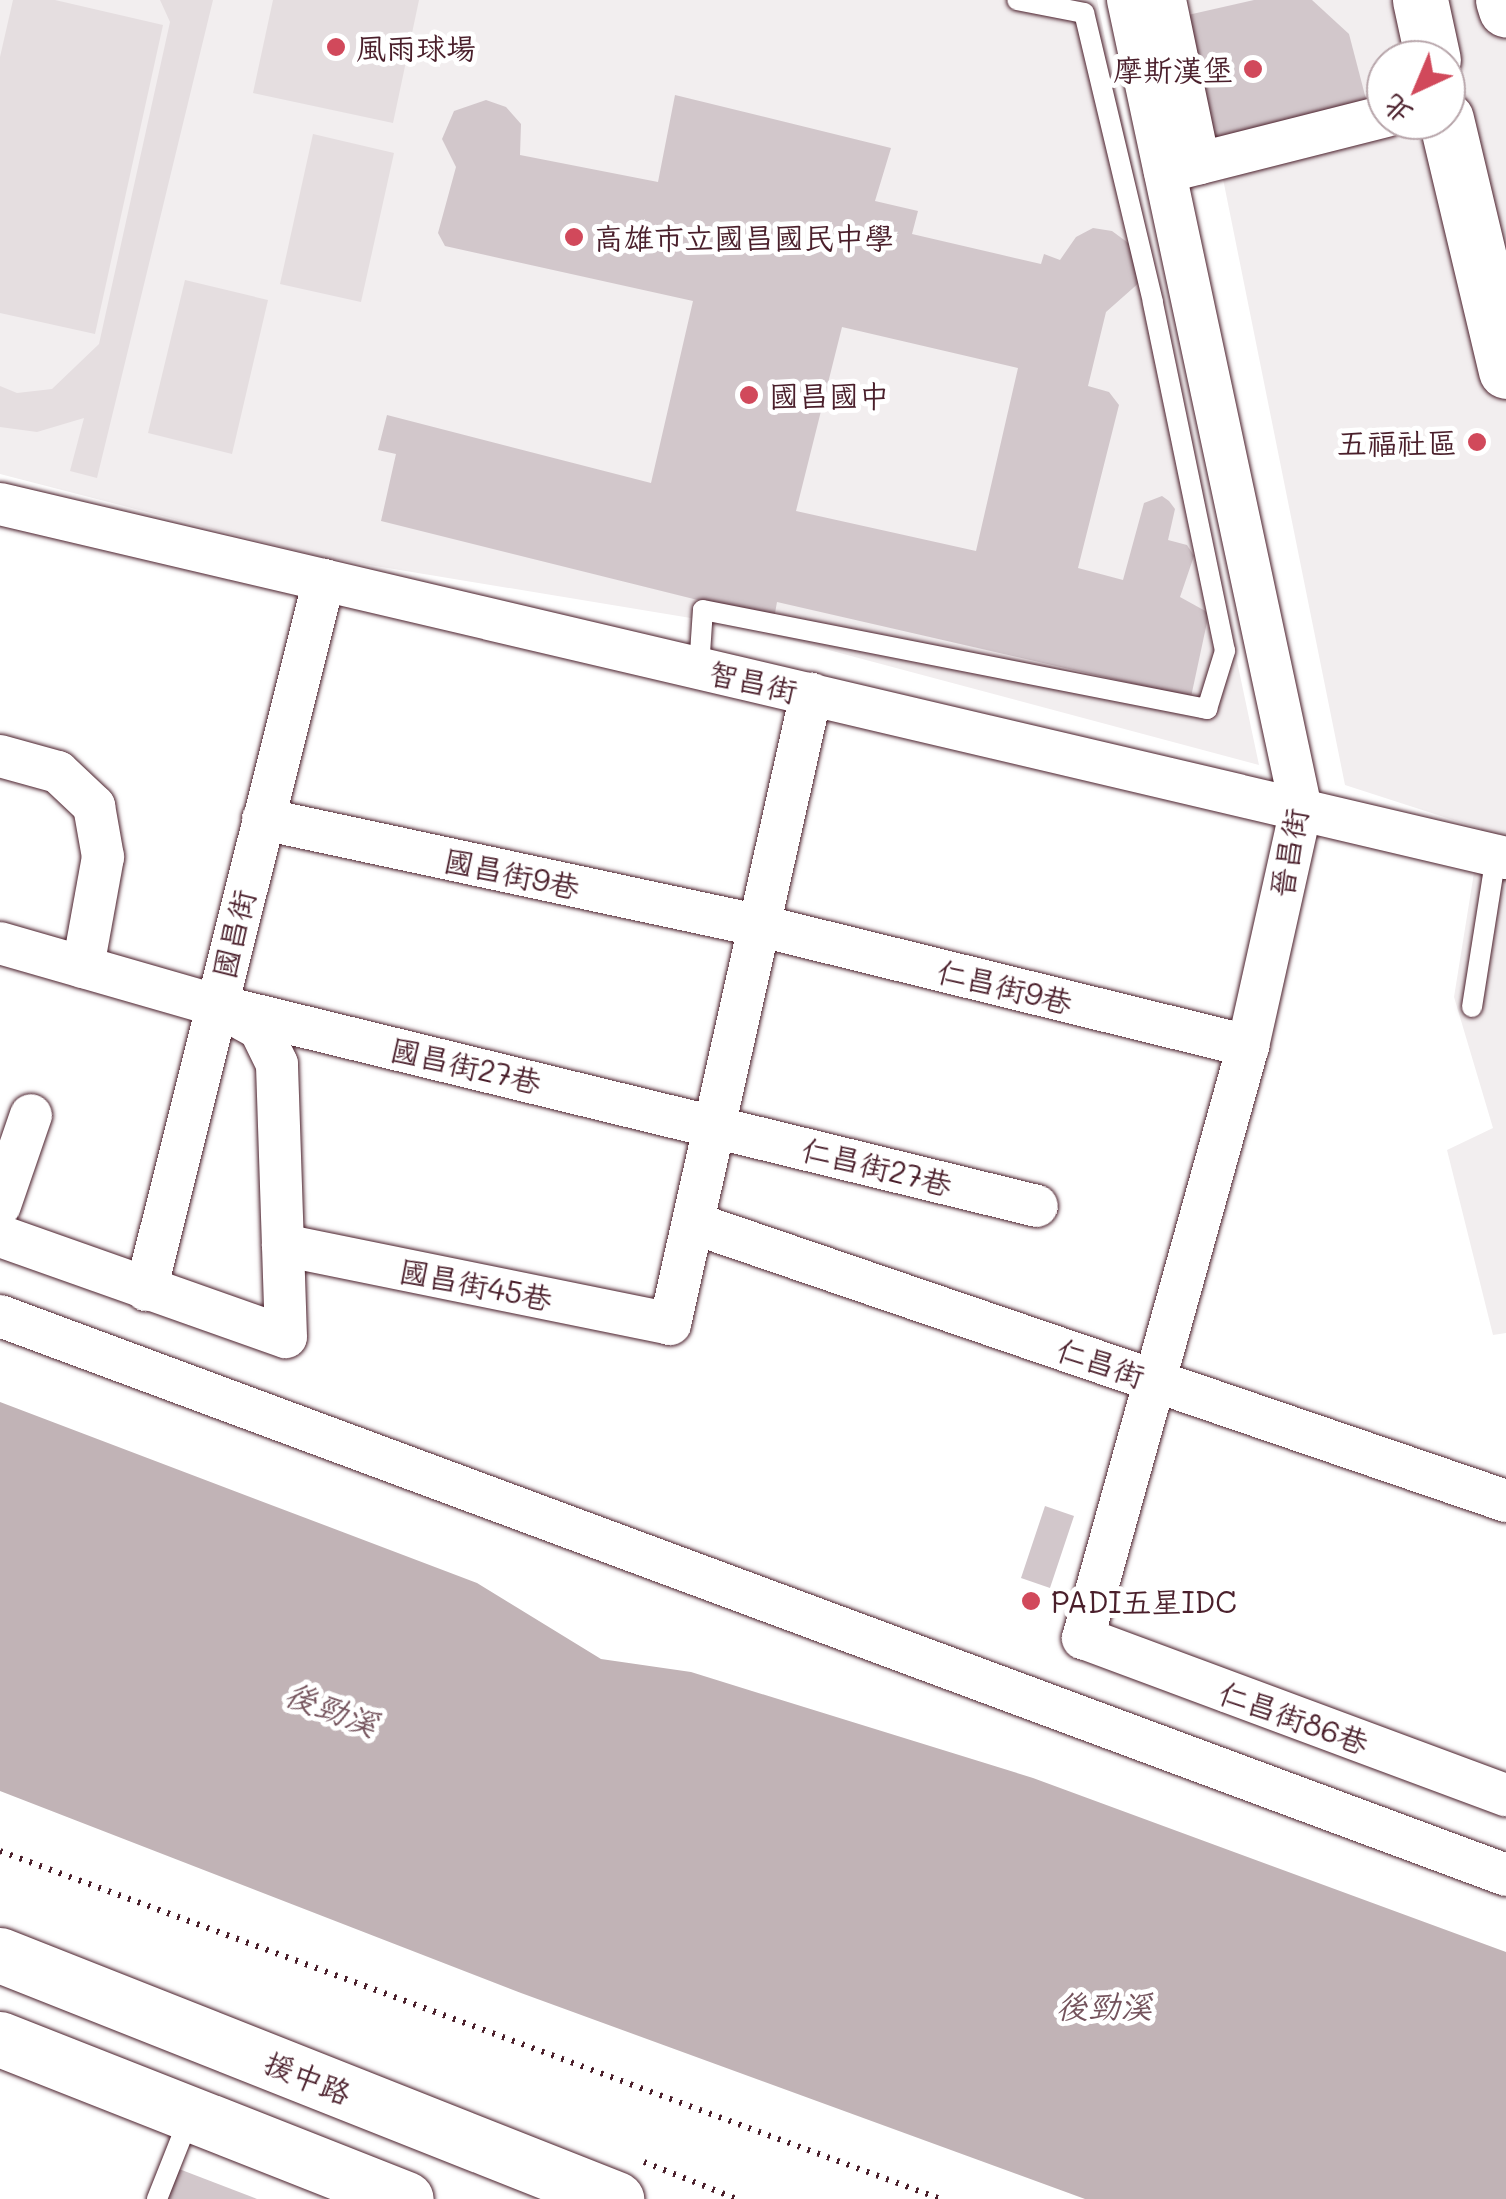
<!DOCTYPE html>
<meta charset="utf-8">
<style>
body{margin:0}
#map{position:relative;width:1506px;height:2199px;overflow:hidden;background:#fff;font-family:Mali,"LXGW WenKai TC",sans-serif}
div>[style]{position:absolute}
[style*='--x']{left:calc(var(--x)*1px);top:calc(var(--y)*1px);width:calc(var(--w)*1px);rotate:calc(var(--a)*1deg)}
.built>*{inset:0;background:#f2eeef}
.green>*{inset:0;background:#e5dee0}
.water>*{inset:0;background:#c1b3b6}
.building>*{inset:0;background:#d2c7cb}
.path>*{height:6px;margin-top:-3px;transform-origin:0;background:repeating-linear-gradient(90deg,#4a1f2b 0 2.5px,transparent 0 10.5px)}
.roads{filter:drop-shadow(0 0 2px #4a1f2b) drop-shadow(0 0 2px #4a1f2b)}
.lane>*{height:20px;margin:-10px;padding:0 10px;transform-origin:10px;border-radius:10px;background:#fff}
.street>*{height:42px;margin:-21px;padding:0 21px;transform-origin:21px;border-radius:21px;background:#fff}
.secondary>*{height:55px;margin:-27.5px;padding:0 27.5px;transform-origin:27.5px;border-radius:27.5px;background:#fff}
.primary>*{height:55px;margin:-27.5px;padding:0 27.5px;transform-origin:27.5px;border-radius:27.5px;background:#fff}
.dots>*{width:28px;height:28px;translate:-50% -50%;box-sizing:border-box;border:5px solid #fff;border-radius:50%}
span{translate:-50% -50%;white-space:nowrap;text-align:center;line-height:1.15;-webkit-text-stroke:10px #fff;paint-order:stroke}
.poi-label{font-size:30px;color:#4a1f2b}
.left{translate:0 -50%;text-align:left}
.right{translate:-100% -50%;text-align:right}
.street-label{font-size:30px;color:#4a1f2b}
.water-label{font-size:32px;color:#74535c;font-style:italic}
.north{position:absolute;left:1366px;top:40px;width:100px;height:100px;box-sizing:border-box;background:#fff;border:2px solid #b7a5aa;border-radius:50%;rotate:224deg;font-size:28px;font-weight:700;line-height:40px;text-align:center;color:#4a1f2b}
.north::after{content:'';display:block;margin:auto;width:35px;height:45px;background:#d1495b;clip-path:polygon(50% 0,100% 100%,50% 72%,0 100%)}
</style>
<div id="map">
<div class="built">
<i style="clip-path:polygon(0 0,1097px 0,1259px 765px,739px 626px,321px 557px,0 474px)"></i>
<i style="clip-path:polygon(evenodd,1187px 0,1506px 0,1506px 1333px,1493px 1335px,1447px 1150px,1493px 1128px,1454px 997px,1481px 829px,1345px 785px,1187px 0,1386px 60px,1446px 60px,1446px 120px,1386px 120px,1386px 60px)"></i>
</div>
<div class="green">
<i style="clip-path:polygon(13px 0,55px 0,163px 25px,95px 334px,0 313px,0 57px)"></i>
<i style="clip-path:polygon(160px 0,213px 0,97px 478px,70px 471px,84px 418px,37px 432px,0 427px,0 386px,17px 393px,52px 389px,99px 344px,170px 22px)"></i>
<i style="clip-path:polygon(273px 0,419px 0,393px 123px,253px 93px)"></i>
<i style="clip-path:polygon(313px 134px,394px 153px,361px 302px,280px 284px)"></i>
<i style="clip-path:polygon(185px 280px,268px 300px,232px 454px,148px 433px)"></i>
</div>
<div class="water">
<i style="clip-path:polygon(0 1402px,477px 1583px,601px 1659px,691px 1672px,1033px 1778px,1506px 1952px,1506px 2199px,1085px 2199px,521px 1993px,0 1791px)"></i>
</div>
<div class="building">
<i style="clip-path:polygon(1254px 0,1312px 0,1349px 34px,1367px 103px,1210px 144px,1179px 17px)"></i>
<i style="clip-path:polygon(evenodd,675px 95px,891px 148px,875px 201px,918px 211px,912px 234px,1041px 264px,1044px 254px,1060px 260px,1076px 237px,1093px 228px,1112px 231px,1131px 245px,1141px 281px,1106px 312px,1088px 386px,1109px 392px,1119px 405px,1078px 568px,1123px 580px,1144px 503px,1162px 496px,1169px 501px,1175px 509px,1168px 540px,1187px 545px,1194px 556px,1180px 597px,1209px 613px,1191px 697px,777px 602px,774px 619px,381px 521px,396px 454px,378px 450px,387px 415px,651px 483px,693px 301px,445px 246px,438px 233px,456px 167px,442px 139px,454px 111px,486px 100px,506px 107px,521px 124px,520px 155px,658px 182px,675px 95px,842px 327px,1018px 368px,976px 551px,796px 511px,842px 327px)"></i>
<i style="clip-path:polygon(1045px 1506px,1074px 1516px,1050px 1588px,1021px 1578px)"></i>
<i style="clip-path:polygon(166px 2164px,257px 2199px,152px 2199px)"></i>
</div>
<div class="path">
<i style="--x:0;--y:1851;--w:1003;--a:20.3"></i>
<i style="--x:644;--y:2162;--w:100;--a:21.7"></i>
</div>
<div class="roads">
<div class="lane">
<i style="--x:699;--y:668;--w:58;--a:-86.1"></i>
<i style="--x:703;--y:610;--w:514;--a:11.11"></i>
<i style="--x:1207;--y:709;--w:61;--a:-72.8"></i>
<i style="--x:1225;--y:651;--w:356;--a:-101.7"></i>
<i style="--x:1153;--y:302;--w:297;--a:-103.4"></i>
<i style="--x:1084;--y:13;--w:68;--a:-169"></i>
<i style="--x:1472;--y:1007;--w:153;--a:-81"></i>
<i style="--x:157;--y:2199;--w:89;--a:-68.3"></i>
</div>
<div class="street">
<i style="--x:1128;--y:0;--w:827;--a:77.93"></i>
<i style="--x:1301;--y:809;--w:243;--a:102.6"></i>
<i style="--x:1248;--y:1046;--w:615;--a:105.57"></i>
<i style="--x:1083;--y:1638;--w:451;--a:20.4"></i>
<i style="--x:1165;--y:0;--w:167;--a:78.2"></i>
<i style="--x:1165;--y:172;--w:228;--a:-14.2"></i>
<i style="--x:0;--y:504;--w:1547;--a:13.23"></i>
<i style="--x:0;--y:756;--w:60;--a:15.4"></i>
<i style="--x:58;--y:772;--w:50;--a:43.4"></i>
<i style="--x:94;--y:806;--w:52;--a:80"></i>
<i style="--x:103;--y:857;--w:112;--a:100.3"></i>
<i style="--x:263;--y:819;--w:509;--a:12.13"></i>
<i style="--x:761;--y:926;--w:502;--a:13.84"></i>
<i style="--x:0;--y:943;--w:224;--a:16.1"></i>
<i style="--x:215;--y:1005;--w:846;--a:13.74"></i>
<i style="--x:0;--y:1205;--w:95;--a:-71"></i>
<i style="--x:696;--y:1224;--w:856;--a:18.88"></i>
<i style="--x:0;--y:1236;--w:303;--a:19.5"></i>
<i style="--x:286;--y:1337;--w:273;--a:-91.9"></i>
<i style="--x:277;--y:1064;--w:39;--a:-116"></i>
<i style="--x:260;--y:1029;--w:33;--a:-151"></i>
<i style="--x:283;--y:1245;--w:395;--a:11.5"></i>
<i style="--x:670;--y:1324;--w:646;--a:-77.38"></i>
<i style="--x:146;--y:1290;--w:732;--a:-75.93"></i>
<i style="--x:0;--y:1316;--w:1606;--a:20.36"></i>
</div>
<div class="secondary">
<i style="--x:0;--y:1955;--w:663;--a:21.61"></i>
<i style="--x:0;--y:2039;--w:436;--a:21.5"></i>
</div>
<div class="primary">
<i style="--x:1420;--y:0;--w:61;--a:77.8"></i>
<i style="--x:1503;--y:0;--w:10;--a:73"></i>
<i style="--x:1446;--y:119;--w:259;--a:76.6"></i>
</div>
</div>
<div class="dots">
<i style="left:336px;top:47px;background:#d1495b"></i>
<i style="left:1253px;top:69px;background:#d1495b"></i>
<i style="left:574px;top:237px;background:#d1495b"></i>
<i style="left:749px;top:395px;background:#d1495b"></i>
<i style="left:1477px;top:442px;background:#d1495b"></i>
<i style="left:1031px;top:1601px;background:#d1495b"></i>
</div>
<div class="poi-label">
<span class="left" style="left:356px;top:47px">風雨球場</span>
<span class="right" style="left:1233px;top:69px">摩斯漢堡</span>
<span class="left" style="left:594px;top:237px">高雄市立國昌國民中學</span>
<span class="left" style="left:769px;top:395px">國昌國中</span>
<span class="right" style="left:1457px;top:442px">五福社區</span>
<span class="left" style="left:1051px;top:1601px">PADI五星IDC</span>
</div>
<div class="street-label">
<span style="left:753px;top:681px;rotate:13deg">智昌街</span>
<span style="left:1288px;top:853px;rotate:-80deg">晉昌街</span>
<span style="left:512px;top:873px;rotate:12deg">國昌街9巷</span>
<span style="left:233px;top:934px;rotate:-76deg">國昌街</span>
<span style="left:1005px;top:986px;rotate:14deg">仁昌街9巷</span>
<span style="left:466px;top:1065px;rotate:13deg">國昌街27巷</span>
<span style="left:877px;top:1166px;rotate:14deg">仁昌街27巷</span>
<span style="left:476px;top:1284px;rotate:11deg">國昌街45巷</span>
<span style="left:1101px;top:1362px;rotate:19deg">仁昌街</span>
<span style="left:1294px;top:1717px;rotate:20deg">仁昌街86巷</span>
<span style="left:308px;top:2077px;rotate:22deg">援中路</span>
</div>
<div class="water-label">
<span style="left:332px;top:1708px;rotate:21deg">後勁溪</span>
<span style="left:1104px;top:2005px">後勁溪</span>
</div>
<div class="north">北</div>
</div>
